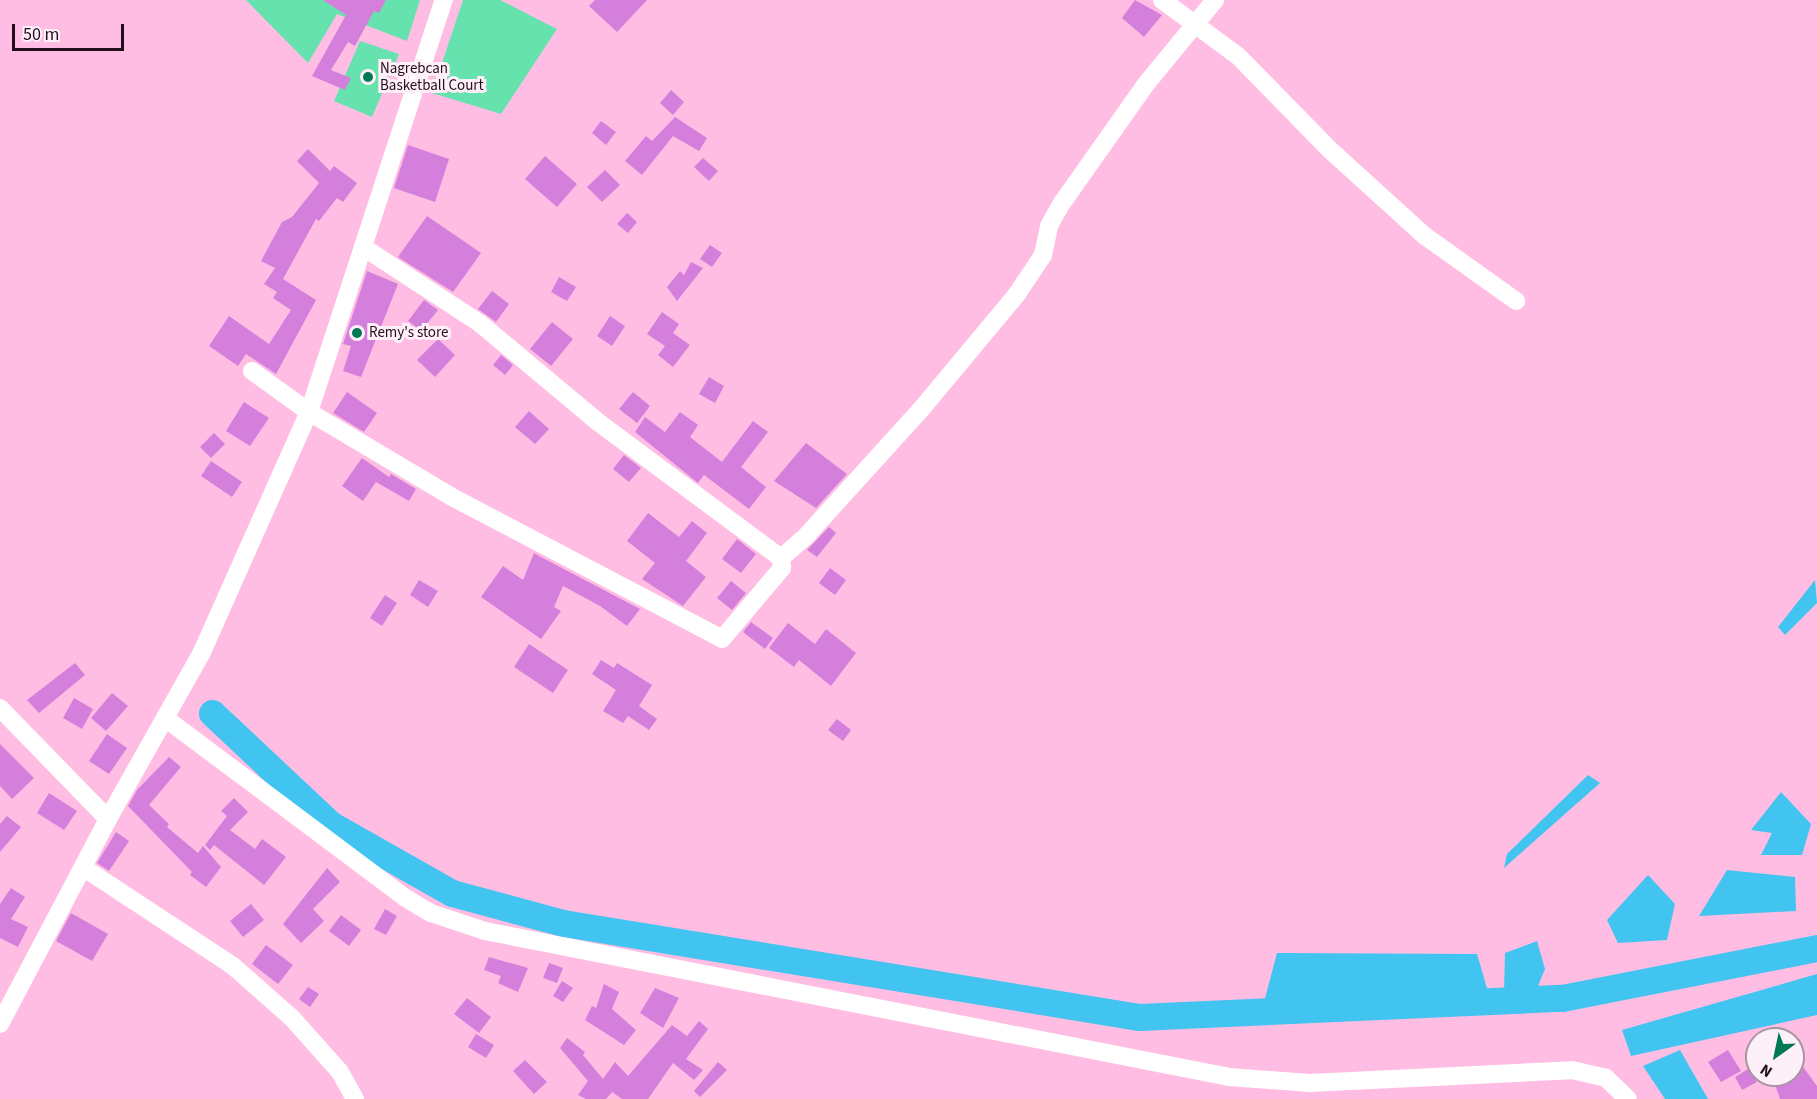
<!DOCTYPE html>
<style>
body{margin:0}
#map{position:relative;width:1817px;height:1099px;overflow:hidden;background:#ffbde3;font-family:"Source Sans 3",sans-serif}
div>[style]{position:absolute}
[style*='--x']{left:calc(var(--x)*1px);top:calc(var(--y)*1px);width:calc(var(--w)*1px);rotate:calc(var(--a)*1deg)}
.green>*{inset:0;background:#66e2af}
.water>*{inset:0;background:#41c4ef}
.river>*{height:27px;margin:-13.5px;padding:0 13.5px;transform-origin:13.5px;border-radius:13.5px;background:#41c4ef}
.building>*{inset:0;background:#d47fdc}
.minor>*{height:18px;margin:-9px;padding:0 9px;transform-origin:9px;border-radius:9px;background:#fff}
.dots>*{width:16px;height:16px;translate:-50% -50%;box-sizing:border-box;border:3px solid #fef0f8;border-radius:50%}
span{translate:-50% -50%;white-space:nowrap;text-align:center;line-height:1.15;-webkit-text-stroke:6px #fef0f8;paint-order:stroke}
.poi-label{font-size:15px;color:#250e1c}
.left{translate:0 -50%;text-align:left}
.north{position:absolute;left:1745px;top:1027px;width:60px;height:60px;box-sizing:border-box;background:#fef0f8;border:2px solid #a796a0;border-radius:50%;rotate:213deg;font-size:16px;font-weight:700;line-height:24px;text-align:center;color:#250e1c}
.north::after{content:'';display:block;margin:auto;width:21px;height:27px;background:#007854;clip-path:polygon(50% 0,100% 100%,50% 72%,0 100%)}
.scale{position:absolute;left:12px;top:24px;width:112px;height:27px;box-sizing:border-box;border:3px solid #250e1c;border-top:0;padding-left:8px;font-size:18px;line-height:21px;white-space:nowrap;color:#250e1c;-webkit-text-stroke:4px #fef0f8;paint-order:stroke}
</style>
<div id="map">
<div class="green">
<i style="clip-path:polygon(246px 0,420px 0,407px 41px,337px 14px,308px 63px)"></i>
<i style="clip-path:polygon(463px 0,500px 0,557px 29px,501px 114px,432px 93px)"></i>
<i style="clip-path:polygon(360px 41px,399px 54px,372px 117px,334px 101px)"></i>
</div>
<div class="water">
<i style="clip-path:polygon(1815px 580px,1817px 603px,1785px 635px,1778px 627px)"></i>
<i style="clip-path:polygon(1588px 775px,1600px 783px,1504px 868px,1507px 854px)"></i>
<i style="clip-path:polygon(1781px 792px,1811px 824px,1802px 855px,1761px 855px,1772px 833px,1751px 830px)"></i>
<i style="clip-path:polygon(1727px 870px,1795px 877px,1796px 911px,1699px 916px)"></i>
<i style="clip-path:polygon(1648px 875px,1675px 904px,1667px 940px,1618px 943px,1607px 920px)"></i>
<i style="clip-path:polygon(1537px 941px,1545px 969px,1538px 986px,1504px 993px,1505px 953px)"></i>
<i style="clip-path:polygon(1277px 953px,1477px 954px,1489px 995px,1264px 1002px)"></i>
<i style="clip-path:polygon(1817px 974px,1817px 1015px,1631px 1056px,1622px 1030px)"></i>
<i style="clip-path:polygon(1680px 1050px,1708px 1099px,1665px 1099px,1643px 1066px)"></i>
</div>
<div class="river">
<i style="--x:212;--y:713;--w:162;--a:43.2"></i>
<i style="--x:330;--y:824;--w:140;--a:29.5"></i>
<i style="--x:452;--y:893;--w:115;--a:15.1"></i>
<i style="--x:563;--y:923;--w:584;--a:9.27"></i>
<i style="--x:1139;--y:1017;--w:423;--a:-2.6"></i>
<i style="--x:1562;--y:998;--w:260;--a:-11.1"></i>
</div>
<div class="building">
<i style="clip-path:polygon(323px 0,386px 0,379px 13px,374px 11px,355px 46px,348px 42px,331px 70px,351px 78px,345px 90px,312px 76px,346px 15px)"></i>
<i style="clip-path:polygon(595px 0,647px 0,617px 32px,589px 6px)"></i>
<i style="clip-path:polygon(1135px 0,1162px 15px,1144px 37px,1122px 18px)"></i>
<i style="clip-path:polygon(671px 90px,684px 102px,673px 115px,660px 103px)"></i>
<i style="clip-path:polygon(675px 117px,707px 138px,699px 151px,673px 136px,642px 175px,625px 161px,646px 136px,652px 141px)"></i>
<i style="clip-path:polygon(601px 121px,616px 132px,606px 145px,592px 133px)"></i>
<i style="clip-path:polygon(408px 145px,449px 159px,435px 202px,394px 188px)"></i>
<i style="clip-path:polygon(308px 149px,330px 171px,334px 166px,357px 183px,343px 202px,337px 198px,319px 221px,316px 219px,283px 279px,316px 300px,276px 374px,246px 354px,238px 366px,209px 346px,229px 316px,269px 344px,291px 310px,273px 298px,277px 292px,264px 284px,275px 268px,261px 261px,282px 222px,292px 217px,319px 183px,297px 161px)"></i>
<i style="clip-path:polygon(545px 156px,577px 184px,557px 207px,525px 179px)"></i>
<i style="clip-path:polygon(703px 158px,718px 171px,709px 181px,694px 167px)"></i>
<i style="clip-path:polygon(605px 170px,620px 185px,602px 202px,587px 187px)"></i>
<i style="clip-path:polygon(627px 213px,637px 222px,628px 233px,617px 224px)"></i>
<i style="clip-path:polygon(427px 216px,481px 253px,453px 292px,398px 257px)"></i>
<i style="clip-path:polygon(710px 245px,722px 253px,712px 267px,700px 259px)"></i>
<i style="clip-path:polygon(691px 262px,703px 268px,677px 301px,667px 287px,680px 271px,684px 275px)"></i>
<i style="clip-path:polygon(367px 271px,398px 284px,361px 377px,343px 371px,351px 346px,343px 344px)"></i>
<i style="clip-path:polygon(559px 277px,576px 287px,567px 301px,551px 292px)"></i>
<i style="clip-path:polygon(492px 291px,509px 304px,496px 322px,478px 309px)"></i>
<i style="clip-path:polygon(424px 300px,438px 310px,421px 331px,408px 321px)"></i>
<i style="clip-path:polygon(662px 312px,679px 324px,673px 333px,690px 345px,673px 367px,658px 355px,665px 346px,647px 334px)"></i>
<i style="clip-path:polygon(610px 316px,625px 326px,612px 346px,597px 336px)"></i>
<i style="clip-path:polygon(552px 322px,573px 339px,551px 366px,530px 349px)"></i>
<i style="clip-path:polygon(438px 339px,455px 355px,435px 377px,417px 360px)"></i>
<i style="clip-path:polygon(501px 355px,513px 365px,505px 375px,493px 365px)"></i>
<i style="clip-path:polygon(709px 377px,724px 386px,715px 403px,699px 394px)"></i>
<i style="clip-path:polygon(347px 392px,377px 413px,364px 432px,333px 413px)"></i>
<i style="clip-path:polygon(633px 392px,650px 406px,637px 423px,619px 409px)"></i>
<i style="clip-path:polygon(244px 402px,269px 418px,250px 446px,226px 431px)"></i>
<i style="clip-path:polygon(529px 411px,549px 429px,535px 444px,515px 427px)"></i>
<i style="clip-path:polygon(680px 412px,698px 425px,690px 437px,722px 462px,753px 421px,768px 432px,741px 467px,766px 487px,749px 509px,704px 475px,698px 483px,635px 432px,645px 417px,665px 432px)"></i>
<i style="clip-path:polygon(214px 433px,225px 444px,211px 458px,200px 447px)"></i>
<i style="clip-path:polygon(806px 443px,847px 474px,816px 508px,774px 481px)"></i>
<i style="clip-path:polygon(624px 455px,641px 468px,629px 482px,613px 469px)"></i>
<i style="clip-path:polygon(362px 458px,389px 477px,391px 474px,416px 489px,409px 501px,376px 482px,363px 501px,342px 486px)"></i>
<i style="clip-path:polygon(211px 461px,242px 482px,232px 497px,201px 476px)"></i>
<i style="clip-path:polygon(648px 513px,679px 537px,692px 521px,707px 533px,686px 561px,706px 577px,683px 606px,642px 579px,655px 563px,627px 541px)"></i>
<i style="clip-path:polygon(829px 527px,836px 533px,817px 557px,807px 550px)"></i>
<i style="clip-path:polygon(737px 539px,756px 554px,741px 573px,722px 559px)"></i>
<i style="clip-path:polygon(534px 553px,541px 557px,640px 609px,627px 626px,600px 606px,563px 586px,554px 607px,561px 611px,541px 639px,481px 597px,503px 566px,523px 580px)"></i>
<i style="clip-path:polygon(830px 568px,846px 580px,835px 595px,819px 583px)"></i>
<i style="clip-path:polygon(419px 580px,438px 591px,428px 607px,410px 595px)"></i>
<i style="clip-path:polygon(731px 581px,746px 593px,732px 610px,717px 598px)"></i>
<i style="clip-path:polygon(385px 595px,397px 603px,382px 626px,370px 618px)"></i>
<i style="clip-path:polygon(751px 622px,773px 638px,765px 649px,743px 632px)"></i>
<i style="clip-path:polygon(788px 623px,815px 644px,826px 629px,856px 653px,831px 686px,799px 660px,794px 667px,769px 648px)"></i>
<i style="clip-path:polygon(529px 644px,568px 670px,553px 693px,514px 667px)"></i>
<i style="clip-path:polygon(601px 660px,614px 668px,617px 663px,652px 685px,639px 706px,657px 719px,649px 730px,628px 716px,623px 723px,603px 711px,616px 690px,592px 674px)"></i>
<i style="clip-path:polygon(75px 663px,85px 675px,39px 713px,27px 700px)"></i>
<i style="clip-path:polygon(112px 693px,128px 706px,106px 731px,91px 718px)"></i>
<i style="clip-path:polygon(74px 698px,93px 709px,82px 729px,63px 718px)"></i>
<i style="clip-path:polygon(837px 719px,851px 730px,843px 741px,828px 730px)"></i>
<i style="clip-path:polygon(107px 734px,127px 748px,109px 774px,89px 761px)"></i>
<i style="clip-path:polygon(0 744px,34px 778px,12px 799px,0 786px)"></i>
<i style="clip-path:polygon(169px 757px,181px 767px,149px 805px,169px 824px,167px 827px,198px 853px,203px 846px,221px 867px,206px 887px,190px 875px,192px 872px,128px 806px,137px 790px)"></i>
<i style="clip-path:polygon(49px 793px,77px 811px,64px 830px,37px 813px)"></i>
<i style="clip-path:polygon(234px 798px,248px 812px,230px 830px,255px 849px,262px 839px,286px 857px,264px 885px,214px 845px,210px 850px,205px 845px,227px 816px,221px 811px)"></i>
<i style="clip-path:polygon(7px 816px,21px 827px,0 852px,0 824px)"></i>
<i style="clip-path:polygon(116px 832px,129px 841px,109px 871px,97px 863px)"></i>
<i style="clip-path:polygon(327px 868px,340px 882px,313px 909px,324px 921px,301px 943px,283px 924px)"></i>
<i style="clip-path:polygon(11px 888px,25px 897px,11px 919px,28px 927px,18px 947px,0 938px,0 904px)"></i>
<i style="clip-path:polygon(251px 904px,264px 920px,243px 937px,230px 921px)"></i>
<i style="clip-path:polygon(385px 909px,397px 916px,386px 935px,374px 929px)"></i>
<i style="clip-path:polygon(71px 913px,108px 934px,92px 961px,56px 941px)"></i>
<i style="clip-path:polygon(341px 915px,361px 930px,349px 946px,329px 931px)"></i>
<i style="clip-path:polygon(266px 945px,293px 965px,278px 984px,252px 964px)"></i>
<i style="clip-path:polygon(489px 957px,528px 968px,518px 992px,498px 983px,501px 976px,484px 970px)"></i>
<i style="clip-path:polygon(549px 963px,563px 968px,557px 983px,543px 978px)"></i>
<i style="clip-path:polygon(562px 981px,573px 988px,563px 1002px,553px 996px)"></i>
<i style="clip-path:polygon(604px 984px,619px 992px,612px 1009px,636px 1030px,624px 1045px,585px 1020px,592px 1006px,596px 1008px)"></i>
<i style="clip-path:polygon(308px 987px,319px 994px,310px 1007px,299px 999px)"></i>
<i style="clip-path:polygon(655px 988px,679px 998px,663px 1028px,640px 1013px)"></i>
<i style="clip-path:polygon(467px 998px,491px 1017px,479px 1033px,454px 1014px)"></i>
<i style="clip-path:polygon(699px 1021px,708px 1029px,686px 1059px,703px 1070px,694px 1080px,673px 1063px,648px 1099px,622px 1099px,612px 1092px,606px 1099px,586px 1099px,578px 1095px,588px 1081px,560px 1048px,567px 1038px,585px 1052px,583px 1055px,603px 1079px,615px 1062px,628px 1076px,672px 1025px,687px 1036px)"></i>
<i style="clip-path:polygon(476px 1034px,494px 1045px,486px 1058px,468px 1047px)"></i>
<i style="clip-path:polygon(1728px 1050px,1741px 1071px,1721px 1082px,1708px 1062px)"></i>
<i style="clip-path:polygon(525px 1060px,547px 1082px,534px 1094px,513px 1071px)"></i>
<i style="clip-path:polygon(718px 1062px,727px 1070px,700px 1097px,694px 1091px)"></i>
<i style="clip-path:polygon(1801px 1064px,1817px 1086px,1817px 1099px,1780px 1099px,1774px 1082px,1793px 1075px,1793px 1070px)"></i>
<i style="clip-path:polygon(1750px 1068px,1757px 1082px,1742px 1090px,1735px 1077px)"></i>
</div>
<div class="minor">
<i style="--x:1162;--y:0;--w:94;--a:36.4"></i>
<i style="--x:1238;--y:56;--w:130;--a:45.6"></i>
<i style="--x:1329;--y:149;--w:130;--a:42.2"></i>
<i style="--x:1425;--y:236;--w:112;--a:35.5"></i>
<i style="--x:252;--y:371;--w:70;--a:35.7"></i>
<i style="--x:309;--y:412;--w:166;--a:30.7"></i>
<i style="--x:452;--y:497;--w:305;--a:27.7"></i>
<i style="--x:722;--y:639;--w:93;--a:-49.8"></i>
<i style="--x:782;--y:568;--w:10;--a:-96"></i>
<i style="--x:781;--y:558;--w:228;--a:-143.4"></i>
<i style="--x:598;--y:422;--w:153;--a:-140.1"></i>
<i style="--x:481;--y:324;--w:141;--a:-146.9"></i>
<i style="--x:781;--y:558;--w:35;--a:-41"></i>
<i style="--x:807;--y:535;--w:173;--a:-47.8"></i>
<i style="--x:923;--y:407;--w:147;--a:-50.2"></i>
<i style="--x:1017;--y:294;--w:47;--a:-56.3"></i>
<i style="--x:1043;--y:255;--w:30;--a:-78"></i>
<i style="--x:1049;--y:226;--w:26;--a:-61"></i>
<i style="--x:1062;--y:203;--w:146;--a:-54.8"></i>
<i style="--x:1146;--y:84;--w:109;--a:-50.6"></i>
<i style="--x:0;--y:708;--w:155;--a:45.8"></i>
<i style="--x:165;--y:718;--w:299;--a:36.8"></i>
<i style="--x:404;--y:897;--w:31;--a:31"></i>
<i style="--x:431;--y:913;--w:57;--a:18.4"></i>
<i style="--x:485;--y:931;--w:758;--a:11.1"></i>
<i style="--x:1229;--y:1077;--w:81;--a:4.2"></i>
<i style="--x:1310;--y:1083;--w:262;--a:-2.8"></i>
<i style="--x:1572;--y:1070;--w:35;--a:13"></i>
<i style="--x:1606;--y:1078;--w:30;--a:44"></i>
<i style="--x:84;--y:868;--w:178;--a:33.3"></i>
<i style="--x:233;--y:966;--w:79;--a:41.4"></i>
<i style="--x:292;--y:1018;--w:72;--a:48.4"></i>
<i style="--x:340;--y:1072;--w:31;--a:61"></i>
<i style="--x:0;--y:1024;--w:232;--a:-62.2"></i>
<i style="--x:108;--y:819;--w:192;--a:-60.6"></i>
<i style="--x:202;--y:652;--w:263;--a:-66"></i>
<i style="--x:309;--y:412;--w:434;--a:-71.9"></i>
</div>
<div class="dots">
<i style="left:368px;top:77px;background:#007854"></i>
<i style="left:357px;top:333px;background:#007854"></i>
</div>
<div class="poi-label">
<span class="left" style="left:380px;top:77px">Nagrebcan<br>Basketball Court</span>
<span class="left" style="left:369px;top:333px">Remy's store</span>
</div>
<div class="north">N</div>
<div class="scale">50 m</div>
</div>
